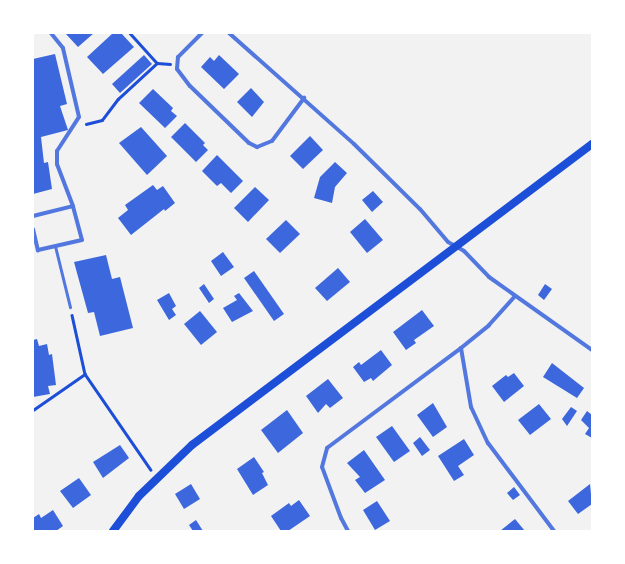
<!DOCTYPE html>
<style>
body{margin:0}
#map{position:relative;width:625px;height:564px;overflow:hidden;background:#f2f2f2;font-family:"Golos Text",sans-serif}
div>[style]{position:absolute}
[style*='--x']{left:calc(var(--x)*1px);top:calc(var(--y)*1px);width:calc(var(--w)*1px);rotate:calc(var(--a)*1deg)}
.building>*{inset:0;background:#3d67dc}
.path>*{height:2.5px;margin:-1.25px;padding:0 1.25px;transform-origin:1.25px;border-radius:1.25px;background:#1d4ed8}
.service>*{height:3px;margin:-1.5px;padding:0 1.5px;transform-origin:1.5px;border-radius:1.5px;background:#5277de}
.minor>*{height:4px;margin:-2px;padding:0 2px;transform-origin:2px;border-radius:2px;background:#5277de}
.secondary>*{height:8px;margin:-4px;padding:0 4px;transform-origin:4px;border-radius:4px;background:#1d4ed8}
span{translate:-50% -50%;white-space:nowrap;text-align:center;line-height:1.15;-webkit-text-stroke:3.5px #fff;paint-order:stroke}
.frame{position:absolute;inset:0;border:34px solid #fff;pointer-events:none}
</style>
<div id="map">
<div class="building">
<i style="clip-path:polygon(65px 33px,94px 33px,78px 47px)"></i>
<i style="clip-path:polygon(113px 33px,121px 33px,134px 47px,103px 74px,87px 57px)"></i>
<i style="clip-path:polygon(55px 54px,67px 104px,60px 106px,68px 130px,41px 137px,44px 163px,48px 162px,52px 189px,33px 194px,33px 59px)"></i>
<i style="clip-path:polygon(144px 55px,152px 64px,120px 93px,112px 84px)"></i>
<i style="clip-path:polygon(219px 55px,239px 74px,224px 89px,201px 67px,210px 57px,214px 61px)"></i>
<i style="clip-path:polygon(251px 88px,264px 102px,252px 117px,237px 102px)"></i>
<i style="clip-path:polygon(153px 89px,173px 108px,171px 111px,177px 116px,165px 128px,139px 103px)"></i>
<i style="clip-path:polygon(185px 123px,205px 143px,203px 145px,208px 150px,196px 162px,171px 137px)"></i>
<i style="clip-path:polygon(141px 127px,167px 156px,147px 175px,119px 143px)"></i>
<i style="clip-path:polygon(310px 136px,323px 150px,303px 169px,290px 156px)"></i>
<i style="clip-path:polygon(217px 155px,243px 181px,231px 193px,221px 183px,217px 186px,202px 171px)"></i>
<i style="clip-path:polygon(335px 162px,347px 173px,335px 187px,332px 203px,314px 198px,320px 177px)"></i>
<i style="clip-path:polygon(153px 185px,157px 190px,163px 186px,175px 203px,165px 211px,164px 209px,131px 235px,118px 218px,128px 210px,125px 205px)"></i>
<i style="clip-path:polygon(255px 187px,269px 200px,248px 222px,234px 208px)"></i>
<i style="clip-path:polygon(373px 191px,383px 202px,372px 212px,362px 200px)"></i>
<i style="clip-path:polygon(365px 219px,383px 240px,367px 253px,350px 232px)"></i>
<i style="clip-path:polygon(286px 220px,300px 234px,280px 253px,266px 239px)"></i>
<i style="clip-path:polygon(223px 252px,234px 267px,221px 276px,211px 261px)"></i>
<i style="clip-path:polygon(106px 255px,112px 279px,120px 277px,133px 328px,100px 336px,94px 312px,88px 313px,74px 262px)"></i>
<i style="clip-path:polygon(338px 268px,350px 282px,327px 301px,315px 288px)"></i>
<i style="clip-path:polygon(254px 271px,284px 314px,274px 321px,244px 278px)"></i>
<i style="clip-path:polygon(204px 284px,214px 299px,209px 303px,199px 288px)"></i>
<i style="clip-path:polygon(545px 284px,552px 289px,544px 300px,538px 295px)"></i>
<i style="clip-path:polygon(169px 293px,176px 306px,172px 309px,176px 315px,169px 320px,157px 300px)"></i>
<i style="clip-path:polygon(239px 293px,253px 311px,232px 322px,223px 308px,237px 300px,234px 296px)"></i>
<i style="clip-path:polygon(422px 310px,434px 326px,414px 340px,416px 343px,406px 350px,393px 332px)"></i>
<i style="clip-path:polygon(200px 311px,217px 332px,201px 345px,184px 324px)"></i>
<i style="clip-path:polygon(37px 339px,39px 346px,47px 344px,49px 355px,52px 354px,56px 385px,48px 386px,50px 394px,33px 397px,33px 340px)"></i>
<i style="clip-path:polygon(381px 350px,392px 365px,373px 381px,371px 378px,364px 382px,353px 367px,359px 362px,361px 365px)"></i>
<i style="clip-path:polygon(552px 363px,584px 388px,577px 398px,543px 377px)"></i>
<i style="clip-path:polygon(514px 373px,524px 386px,504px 402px,492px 386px,506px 375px,508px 377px)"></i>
<i style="clip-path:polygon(328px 379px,343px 398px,330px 408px,326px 404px,318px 413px,306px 396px)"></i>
<i style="clip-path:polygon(433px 403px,447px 427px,433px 437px,417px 415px)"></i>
<i style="clip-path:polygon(539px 404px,551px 419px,530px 435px,518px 420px)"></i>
<i style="clip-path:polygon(571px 407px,577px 411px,567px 426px,562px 419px)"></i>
<i style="clip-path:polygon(287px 410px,303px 433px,278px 453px,261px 430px)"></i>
<i style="clip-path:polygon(587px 411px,592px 415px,592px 438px,585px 434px,589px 428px,581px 420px)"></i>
<i style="clip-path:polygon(392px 426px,410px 451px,394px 462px,376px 437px)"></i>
<i style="clip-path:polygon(420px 437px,430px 450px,422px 456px,413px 443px)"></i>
<i style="clip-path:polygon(464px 439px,474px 455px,458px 466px,464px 475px,454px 481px,438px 456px)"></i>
<i style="clip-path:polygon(120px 445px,129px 458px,103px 478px,93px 462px)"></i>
<i style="clip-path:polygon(364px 450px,385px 480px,365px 493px,355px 480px,360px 477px,347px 463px)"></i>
<i style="clip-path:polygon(254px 457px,264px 472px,262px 473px,268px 485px,253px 495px,237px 469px)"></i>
<i style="clip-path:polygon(79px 478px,91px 495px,73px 508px,60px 491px)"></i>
<i style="clip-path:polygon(191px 484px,200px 499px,184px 509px,175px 494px)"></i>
<i style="clip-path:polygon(590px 484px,592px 504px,578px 514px,568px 501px)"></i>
<i style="clip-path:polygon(514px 487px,520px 495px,513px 500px,507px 493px)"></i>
<i style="clip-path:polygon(299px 500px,310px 516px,288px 531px,281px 531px,271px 516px,289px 503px,291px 506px)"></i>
<i style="clip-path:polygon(377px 501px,390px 521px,375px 530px,363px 510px)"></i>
<i style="clip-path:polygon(53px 510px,63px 526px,56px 531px,34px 531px,33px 518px,39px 514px,41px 518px)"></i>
<i style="clip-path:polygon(515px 519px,525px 531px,500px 531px)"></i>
<i style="clip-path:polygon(196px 520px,203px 531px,193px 531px,189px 525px)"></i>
</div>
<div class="path">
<i style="--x:130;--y:33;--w:40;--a:48"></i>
<i style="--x:86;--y:124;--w:16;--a:-14"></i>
<i style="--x:102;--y:120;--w:26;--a:-53"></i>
<i style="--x:118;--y:99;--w:53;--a:-42.7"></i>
<i style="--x:157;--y:63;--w:13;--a:4"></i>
<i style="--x:72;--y:315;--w:60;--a:77.6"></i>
<i style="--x:85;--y:374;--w:116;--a:55.5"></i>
<i style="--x:33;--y:410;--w:63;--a:-34.7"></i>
</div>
<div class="service">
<i style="--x:55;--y:246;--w:63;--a:76.2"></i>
</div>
<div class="minor">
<i style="--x:202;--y:33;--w:34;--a:135"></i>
<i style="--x:178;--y:57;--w:12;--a:95"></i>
<i style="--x:177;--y:69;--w:21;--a:53"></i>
<i style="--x:190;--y:86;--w:82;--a:44"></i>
<i style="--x:249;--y:143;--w:9;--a:27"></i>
<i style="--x:257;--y:147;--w:16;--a:-22"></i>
<i style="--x:272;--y:141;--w:54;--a:-53.3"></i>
<i style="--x:229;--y:33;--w:167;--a:41.6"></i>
<i style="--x:354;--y:144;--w:93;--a:44.6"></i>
<i style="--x:420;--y:209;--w:43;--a:49.7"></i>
<i style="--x:448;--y:242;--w:18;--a:29"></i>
<i style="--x:464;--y:251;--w:36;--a:46"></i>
<i style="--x:489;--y:277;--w:126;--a:35.3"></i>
<i style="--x:33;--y:216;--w:41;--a:-14"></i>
<i style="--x:33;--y:229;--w:22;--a:77"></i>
<i style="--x:38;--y:250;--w:45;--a:-12.8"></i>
<i style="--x:82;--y:240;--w:35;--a:-105"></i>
<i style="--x:73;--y:206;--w:45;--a:-110.9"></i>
<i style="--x:57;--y:164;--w:13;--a:-90"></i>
<i style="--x:57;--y:151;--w:40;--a:-57.1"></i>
<i style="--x:79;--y:117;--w:71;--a:-103.1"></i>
<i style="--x:63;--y:48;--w:19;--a:-129"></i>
<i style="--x:461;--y:348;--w:60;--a:80.4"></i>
<i style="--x:471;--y:407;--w:40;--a:65"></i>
<i style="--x:488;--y:443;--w:110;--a:53.1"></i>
<i style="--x:348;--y:531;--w:15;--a:-118"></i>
<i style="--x:341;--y:518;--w:54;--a:-110.4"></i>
<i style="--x:322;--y:467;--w:20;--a:-75"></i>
<i style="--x:327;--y:448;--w:167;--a:-36.7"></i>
<i style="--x:461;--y:348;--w:36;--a:-39"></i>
<i style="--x:489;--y:325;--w:39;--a:-48"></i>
</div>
<div class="secondary">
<i style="--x:113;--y:531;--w:44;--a:-53.4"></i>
<i style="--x:139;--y:496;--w:74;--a:-43.9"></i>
<i style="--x:192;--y:445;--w:501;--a:-36.96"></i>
</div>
<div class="frame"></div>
</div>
